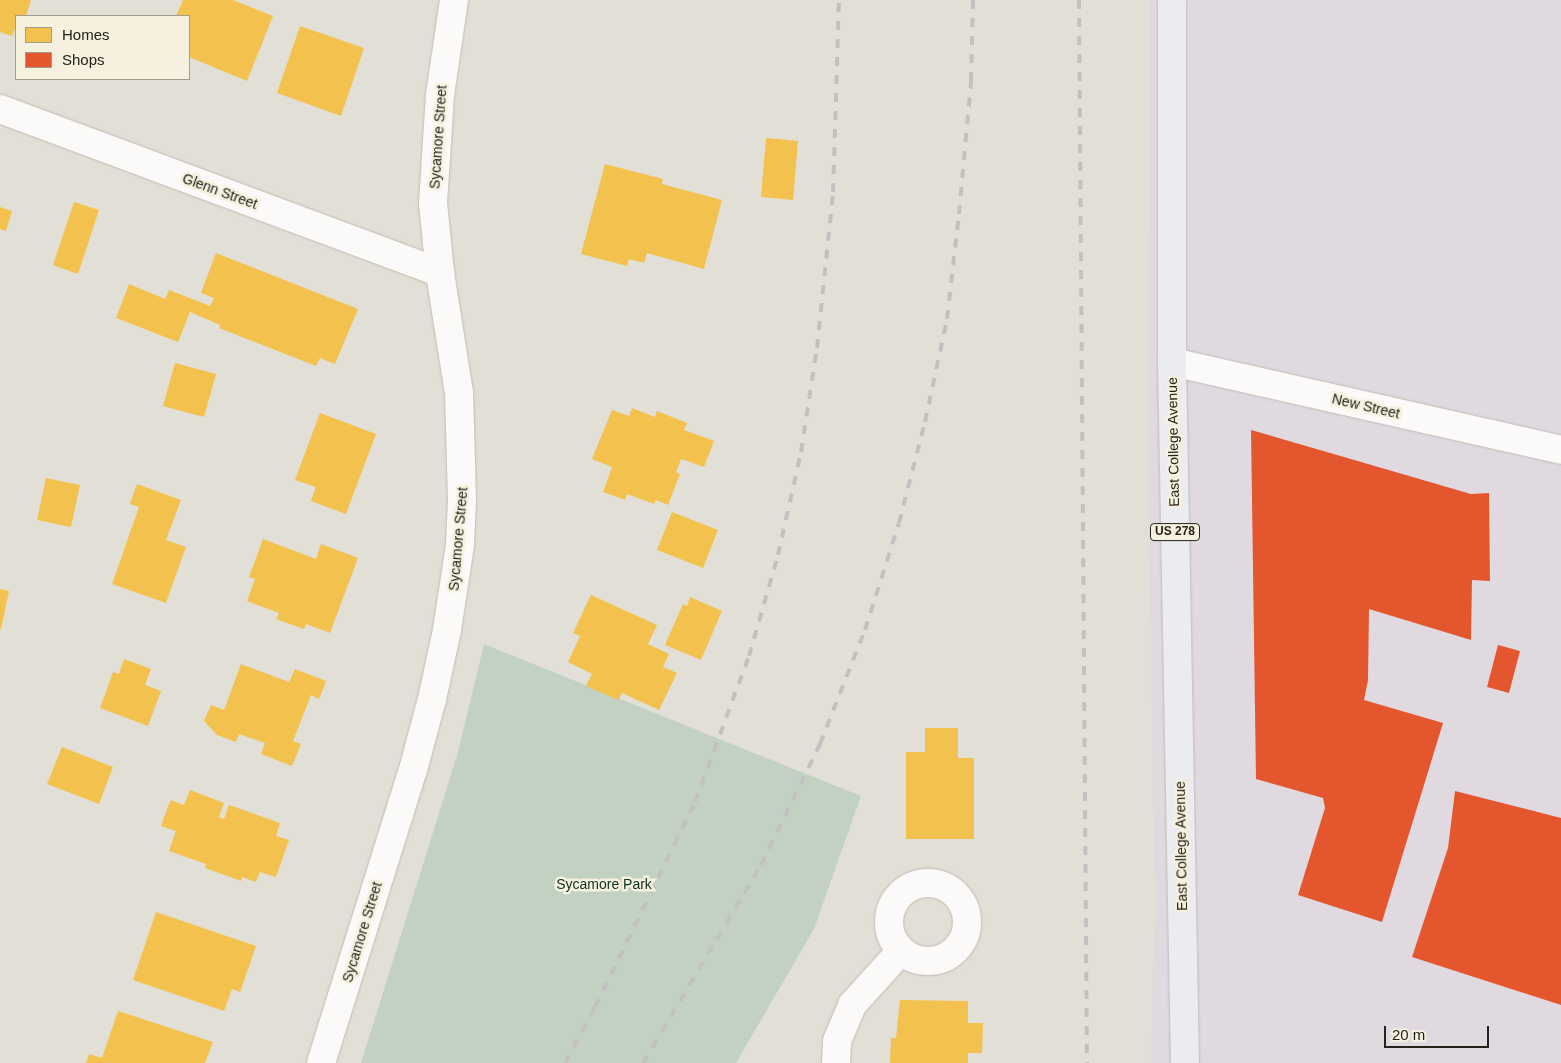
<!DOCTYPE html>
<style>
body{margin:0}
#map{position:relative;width:1561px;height:1063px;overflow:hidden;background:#e2e0d6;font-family:Helvetica,sans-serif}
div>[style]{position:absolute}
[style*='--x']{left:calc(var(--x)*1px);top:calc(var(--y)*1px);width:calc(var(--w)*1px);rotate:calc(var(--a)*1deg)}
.commercial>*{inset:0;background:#e0d9e0}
.green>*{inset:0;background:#c3d1c3}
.homes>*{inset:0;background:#f2c14e}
.shops>*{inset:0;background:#e4572e}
.roads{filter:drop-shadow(0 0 1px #bfbdb6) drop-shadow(0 0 1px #bfbdb6)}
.minor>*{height:28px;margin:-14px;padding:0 14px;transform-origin:14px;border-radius:14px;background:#fbfaf9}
.minor>.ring{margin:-14px;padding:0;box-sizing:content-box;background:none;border:28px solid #fbfaf9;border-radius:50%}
.major>*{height:28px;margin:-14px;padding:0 14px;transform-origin:14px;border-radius:14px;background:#ebebf0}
.rail>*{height:4px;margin-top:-2px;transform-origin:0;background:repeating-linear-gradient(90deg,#c3c1bf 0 9px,transparent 0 18px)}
span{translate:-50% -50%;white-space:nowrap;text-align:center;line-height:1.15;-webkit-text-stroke:5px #f5f1de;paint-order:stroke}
.shield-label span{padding:1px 4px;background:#f5f1de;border:1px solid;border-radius:4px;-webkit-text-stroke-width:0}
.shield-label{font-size:12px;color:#24221b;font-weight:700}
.street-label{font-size:14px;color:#24221b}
.park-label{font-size:14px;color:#0a3321}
.legend{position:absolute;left:15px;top:15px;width:175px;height:65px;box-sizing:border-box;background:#f5f1de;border:1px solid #a19e90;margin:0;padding:6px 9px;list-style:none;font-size:15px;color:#24221b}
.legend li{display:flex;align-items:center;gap:10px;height:25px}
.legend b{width:25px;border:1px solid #a19e90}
.scale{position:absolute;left:1384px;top:1026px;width:105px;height:22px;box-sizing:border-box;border:2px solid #24221b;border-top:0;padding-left:6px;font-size:15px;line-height:18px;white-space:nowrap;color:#24221b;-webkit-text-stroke:4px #f5f1de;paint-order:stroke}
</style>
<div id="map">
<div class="commercial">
<i style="clip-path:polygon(1150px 0,1561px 0,1561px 1063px,1151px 1063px,1155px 905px,1149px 524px)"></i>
</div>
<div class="green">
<i style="clip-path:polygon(484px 644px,861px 796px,814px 929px,736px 1063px,361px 1063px,458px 752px)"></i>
</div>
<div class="homes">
<i style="clip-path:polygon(0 0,31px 0,26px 16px,16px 16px,16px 26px,12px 36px,0 32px)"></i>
<i style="clip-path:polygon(183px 0,233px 0,273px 16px,247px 81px,189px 57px,189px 16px,176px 16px)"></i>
<i style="clip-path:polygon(300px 26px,364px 48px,341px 116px,277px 93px)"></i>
<i style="clip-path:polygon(766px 138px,798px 141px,793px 200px,761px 197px)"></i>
<i style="clip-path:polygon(605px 164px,663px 179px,662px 184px,722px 200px,704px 269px,647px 253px,644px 263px,629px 259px,627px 266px,581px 254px)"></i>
<i style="clip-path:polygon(74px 202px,99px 210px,78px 274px,53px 265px)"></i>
<i style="clip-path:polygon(0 207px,12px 211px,6px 231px,0 229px)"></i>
<i style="clip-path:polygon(216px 253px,358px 309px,335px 364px,320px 358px,316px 366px,219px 328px,220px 325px,190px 312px,178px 342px,116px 318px,129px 284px,165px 299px,169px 290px,210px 306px,214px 298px,201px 293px)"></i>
<i style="clip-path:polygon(175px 363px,216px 374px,204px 417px,163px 406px)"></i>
<i style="clip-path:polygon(632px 408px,655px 417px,657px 411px,687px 423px,684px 430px,714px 441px,704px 467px,681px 459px,676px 472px,680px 474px,668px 505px,656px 500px,654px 504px,627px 494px,625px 500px,603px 492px,612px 467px,592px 459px,612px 410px,629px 416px)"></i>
<i style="clip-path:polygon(320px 413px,376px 434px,346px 514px,311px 501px,316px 487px,295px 480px)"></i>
<i style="clip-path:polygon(46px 478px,80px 485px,71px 527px,37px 520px)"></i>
<i style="clip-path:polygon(137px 484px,181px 500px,166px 540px,186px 547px,166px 603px,112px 584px,139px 507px,130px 504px)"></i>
<i style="clip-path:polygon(672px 512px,718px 530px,703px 568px,657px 550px)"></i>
<i style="clip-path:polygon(263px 539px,316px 559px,321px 544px,358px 558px,330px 633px,306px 624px,304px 629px,276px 619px,279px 613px,247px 601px,255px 579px,249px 577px)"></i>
<i style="clip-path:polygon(0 589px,9px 591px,1px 629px,0 629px)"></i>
<i style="clip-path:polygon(591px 595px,657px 625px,648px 644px,669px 654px,663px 667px,677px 673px,659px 710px,622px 693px,618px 700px,586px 686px,592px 674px,568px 662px,580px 636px,573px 633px)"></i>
<i style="clip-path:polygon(690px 597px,722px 611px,701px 660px,665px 645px,683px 604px,687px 606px)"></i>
<i style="clip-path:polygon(124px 659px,151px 669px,145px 685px,161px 691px,148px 726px,100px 708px,113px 672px,119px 674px)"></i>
<i style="clip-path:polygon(241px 664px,289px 682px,295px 669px,326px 681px,319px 699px,311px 695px,293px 741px,301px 744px,292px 766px,261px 754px,265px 743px,239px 734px,236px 742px,217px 735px,204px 721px,211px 705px,224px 710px)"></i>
<i style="clip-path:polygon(925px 728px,958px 728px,958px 758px,974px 758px,974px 839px,906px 839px,906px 752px,925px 752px)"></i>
<i style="clip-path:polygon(62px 747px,113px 767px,99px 804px,47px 784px)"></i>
<i style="clip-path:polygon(190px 790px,224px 803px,219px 817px,224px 819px,229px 805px,280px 823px,276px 836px,289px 840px,276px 877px,260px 872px,256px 882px,242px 877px,241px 881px,205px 868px,206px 864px,169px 851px,176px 831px,161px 826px,168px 806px,171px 800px,184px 805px)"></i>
<i style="clip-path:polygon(156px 912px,256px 946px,240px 992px,232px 989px,224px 1011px,133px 980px)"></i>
<i style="clip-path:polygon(900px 1000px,968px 1001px,968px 1023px,983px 1023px,982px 1053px,968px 1053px,968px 1063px,890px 1063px,891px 1038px,896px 1038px)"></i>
<i style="clip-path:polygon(118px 1011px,213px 1042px,205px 1063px,86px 1063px,89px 1054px,102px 1058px)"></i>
</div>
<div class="shops">
<i style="clip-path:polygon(1251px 430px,1471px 494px,1489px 493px,1490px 581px,1472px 580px,1471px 640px,1369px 609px,1368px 680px,1364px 700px,1443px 723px,1382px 922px,1298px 895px,1325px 808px,1323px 798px,1256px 779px)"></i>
<i style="clip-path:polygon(1498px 645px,1520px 651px,1509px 693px,1487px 687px)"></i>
<i style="clip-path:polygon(1455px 791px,1561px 818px,1561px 1005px,1412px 957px,1448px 848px)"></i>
</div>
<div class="roads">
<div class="minor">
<i style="--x:0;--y:109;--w:470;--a:20.4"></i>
<i style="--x:1172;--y:362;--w:399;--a:12.7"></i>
<i class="ring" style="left:889px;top:883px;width:50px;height:50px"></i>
<i style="--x:321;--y:1063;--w:307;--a:-72.6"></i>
<i style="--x:413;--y:770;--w:73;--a:-75"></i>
<i style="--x:432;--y:699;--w:71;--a:-77.7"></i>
<i style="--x:447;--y:630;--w:86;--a:-81.3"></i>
<i style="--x:460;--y:545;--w:46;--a:-87.5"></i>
<i style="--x:462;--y:499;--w:106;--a:-91.6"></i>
<i style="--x:459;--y:393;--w:121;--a:-99"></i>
<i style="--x:440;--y:273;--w:70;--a:-95.7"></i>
<i style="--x:433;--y:203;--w:108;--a:-86.3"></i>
<i style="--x:440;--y:95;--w:96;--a:-81.6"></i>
<i style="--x:836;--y:1063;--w:22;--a:-87"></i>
<i style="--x:837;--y:1041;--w:39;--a:-67"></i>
<i style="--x:852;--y:1005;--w:72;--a:-47.8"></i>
</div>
<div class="major">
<i style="--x:1172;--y:0;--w:362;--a:90"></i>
<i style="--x:1172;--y:362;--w:701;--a:88.94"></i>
</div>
</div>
<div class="rail">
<i style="--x:1079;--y:0;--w:1063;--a:89.57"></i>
<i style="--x:565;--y:1063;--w:64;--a:-61.8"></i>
<i style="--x:595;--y:1007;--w:228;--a:-64"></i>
<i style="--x:695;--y:802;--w:156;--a:-69.7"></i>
<i style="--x:749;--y:656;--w:105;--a:-74"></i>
<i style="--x:778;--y:555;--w:106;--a:-77.4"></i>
<i style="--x:801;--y:452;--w:105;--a:-81.3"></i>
<i style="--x:817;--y:348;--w:157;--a:-84.1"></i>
<i style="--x:833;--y:192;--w:192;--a:-88.2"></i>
<i style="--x:643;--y:1063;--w:230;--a:-59.2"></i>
<i style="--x:761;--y:865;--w:135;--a:-64"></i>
<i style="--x:820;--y:744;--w:123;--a:-68.5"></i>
<i style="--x:865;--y:630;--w:112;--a:-72.4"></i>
<i style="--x:899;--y:523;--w:104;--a:-75.6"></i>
<i style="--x:925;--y:422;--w:105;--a:-77.9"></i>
<i style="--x:947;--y:319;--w:106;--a:-83.5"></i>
<i style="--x:959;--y:214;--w:134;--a:-84.8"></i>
<i style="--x:971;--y:81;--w:81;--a:-88.6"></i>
</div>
<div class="shield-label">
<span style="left:1175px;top:532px">US 278</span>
</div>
<div class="street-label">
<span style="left:438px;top:137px;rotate:-86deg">Sycamore Street</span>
<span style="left:220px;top:191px;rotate:20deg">Glenn Street</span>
<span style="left:1366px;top:406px;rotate:13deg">New Street</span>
<span style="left:1173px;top:442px;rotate:-91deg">East College Avenue</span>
<span style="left:458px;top:539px;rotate:-85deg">Sycamore Street</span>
<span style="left:1181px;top:846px;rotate:-91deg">East College Avenue</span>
<span style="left:362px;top:932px;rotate:-73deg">Sycamore Street</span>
</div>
<div class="park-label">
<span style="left:604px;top:884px">Sycamore Park</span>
</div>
<ul class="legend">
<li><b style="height:14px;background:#f2c14e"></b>Homes</li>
<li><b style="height:14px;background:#e4572e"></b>Shops</li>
</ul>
<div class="scale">20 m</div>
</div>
